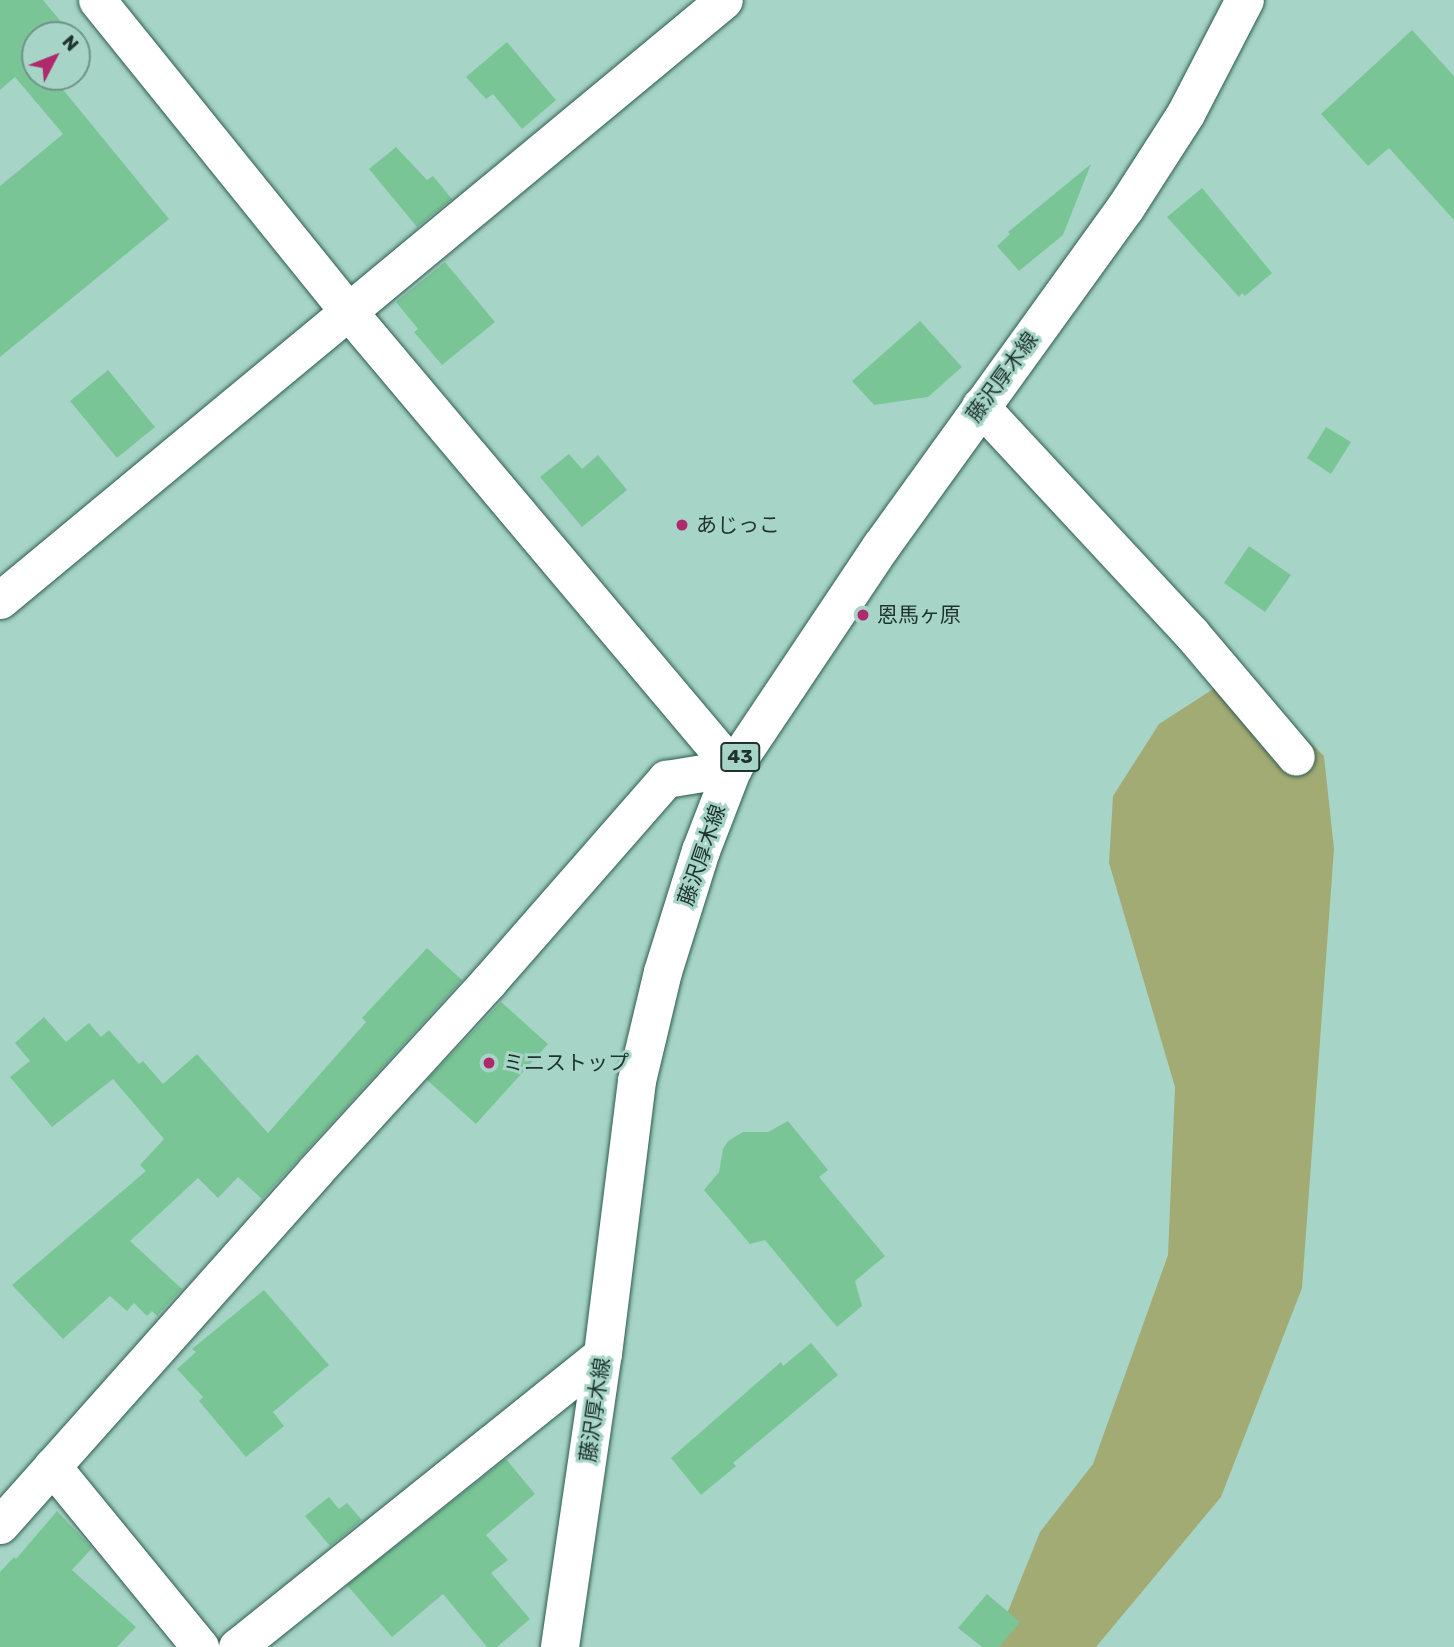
<!DOCTYPE html>
<meta charset="utf-8">
<style>
body{margin:0}
#map{position:relative;width:1454px;height:1647px;overflow:hidden;background:#a6d5c7;font-family:Rubik,"Noto Sans JP",sans-serif}
div>[style]{position:absolute}
[style*='--x']{left:calc(var(--x)*1px);top:calc(var(--y)*1px);width:calc(var(--w)*1px);rotate:calc(var(--a)*1deg)}
.green>*{inset:0;background:#a3ab74}
.building>*{inset:0;background:#7ac596}
.roads{filter:drop-shadow(0 0 2px #2f5b50) drop-shadow(0 0 2px #2f5b50)}
.street>*{height:37px;margin:-18.5px;padding:0 18.5px;transform-origin:18.5px;border-radius:18.5px;background:#fff}
.primary>*{height:38px;margin:-19px;padding:0 19px;transform-origin:19px;border-radius:19px;background:#fff}
.dots>*{width:19px;height:19px;translate:-50% -50%;box-sizing:border-box;border:4px solid #a6d5c7;border-radius:50%}
span{translate:-50% -50%;white-space:nowrap;text-align:center;line-height:1.15;-webkit-text-stroke:6px #a6d5c7;paint-order:stroke}
.shield-label span{padding:2px 5px;background:#a6d5c7;border:2px solid;border-radius:5px;-webkit-text-stroke-width:0}
.shield-label{font-size:19px;color:#1f322d;font-weight:700}
.street-label{font-size:21px;color:#1f322d}
.poi-label{font-size:21px;color:#1f322d}
.left{translate:0 -50%;text-align:left}
.north{position:absolute;left:21px;top:21px;width:70px;height:70px;box-sizing:border-box;background:#a6d5c7;border:2px solid #709489;border-radius:50%;rotate:48deg;font-size:19px;font-weight:700;line-height:28px;text-align:center;color:#1f322d}
.north::after{content:'';display:block;margin:auto;width:24px;height:32px;background:#b0296d;clip-path:polygon(50% 0,100% 100%,50% 72%,0 100%)}
</style>
<div id="map">
<div class="green">
<i style="clip-path:polygon(1238px 673px,1324px 756px,1334px 849px,1302px 1288px,1221px 1497px,1096px 1647px,996px 1647px,994px 1646px,1040px 1532px,1093px 1464px,1168px 1255px,1175px 1087px,1109px 863px,1113px 796px,1159px 724px)"></i>
</div>
<div class="building">
<i style="clip-path:polygon(0 0,43px 0,72px 35px,35px 35px,35px 77px,60px 77px,56px 81px,169px 219px,0 357px,0 186px,63px 134px,15px 77px,0 90px)"></i>
<i style="clip-path:polygon(1412px 30px,1454px 76px,1454px 220px,1389px 148px,1368px 166px,1321px 114px)"></i>
<i style="clip-path:polygon(507px 42px,556px 100px,522px 129px,493px 94px,486px 99px,466px 77px)"></i>
<i style="clip-path:polygon(396px 147px,427px 180px,433px 176px,452px 199px,417px 227px,369px 169px)"></i>
<i style="clip-path:polygon(1091px 164px,1063px 235px,1019px 271px,997px 246px,1010px 234px,1008px 232px)"></i>
<i style="clip-path:polygon(1202px 188px,1272px 273px,1245px 296px,1242px 293px,1239px 297px,1167px 217px)"></i>
<i style="clip-path:polygon(445px 262px,495px 322px,442px 365px,414px 332px,418px 329px,396px 302px)"></i>
<i style="clip-path:polygon(920px 321px,962px 367px,928px 397px,874px 405px,852px 381px)"></i>
<i style="clip-path:polygon(108px 370px,155px 427px,117px 458px,70px 401px)"></i>
<i style="clip-path:polygon(1326px 427px,1351px 442px,1331px 474px,1307px 458px)"></i>
<i style="clip-path:polygon(569px 454px,582px 469px,598px 455px,627px 490px,582px 527px,540px 477px)"></i>
<i style="clip-path:polygon(1249px 546px,1291px 575px,1265px 612px,1224px 583px)"></i>
<i style="clip-path:polygon(427px 948px,462px 980px,262px 1199px,238px 1177px,218px 1198px,198px 1178px,130px 1241px,182px 1289px,157px 1316px,152px 1311px,147px 1316px,134px 1303px,127px 1311px,110px 1296px,63px 1339px,12px 1285px,146px 1171px,140px 1165px,164px 1139px,113px 1079px,52px 1127px,10px 1077px,30px 1061px,15px 1043px,44px 1017px,66px 1042px,89px 1023px,101px 1037px,109px 1030px,139px 1064px,143px 1061px,163px 1084px,197px 1054px,268px 1133px,366px 1022px,362px 1018px)"></i>
<i style="clip-path:polygon(501px 1002px,548px 1044px,476px 1124px,427px 1080px)"></i>
<i style="clip-path:polygon(788px 1121px,828px 1170px,819px 1177px,885px 1256px,855px 1281px,862px 1306px,837px 1327px,765px 1240px,750px 1244px,704px 1190px,719px 1172px,723px 1149px,728px 1141px,743px 1132px,768px 1132px)"></i>
<i style="clip-path:polygon(264px 1290px,329px 1365px,273px 1412px,284px 1426px,246px 1457px,199px 1401px,203px 1397px,177px 1369px,196px 1352px,192px 1349px)"></i>
<i style="clip-path:polygon(811px 1343px,838px 1375px,733px 1463px,736px 1466px,701px 1495px,671px 1458px,781px 1362px,783px 1366px)"></i>
<i style="clip-path:polygon(506px 1459px,535px 1494px,486px 1535px,508px 1560px,491px 1573px,530px 1619px,497px 1647px,487px 1647px,443px 1594px,392px 1637px,347px 1585px)"></i>
<i style="clip-path:polygon(329px 1497px,339px 1509px,347px 1503px,362px 1520px,330px 1546px,305px 1516px)"></i>
<i style="clip-path:polygon(57px 1511px,92px 1548px,72px 1570px,136px 1627px,117px 1647px,0 1647px,0 1572px,14px 1557px,16px 1559px)"></i>
<i style="clip-path:polygon(987px 1594px,1020px 1622px,999px 1647px,982px 1647px,958px 1628px)"></i>
</div>
<div class="roads">
<div class="street">
<i style="--x:97;--y:0;--w:400;--a:51.1"></i>
<i style="--x:348;--y:311;--w:598;--a:49.89"></i>
<i style="--x:980;--y:406;--w:310;--a:47.1"></i>
<i style="--x:1191;--y:633;--w:162;--a:49.7"></i>
<i style="--x:0;--y:600;--w:940;--a:-39.65"></i>
<i style="--x:52;--y:1466;--w:234;--a:50.7"></i>
<i style="--x:0;--y:1525;--w:475;--a:-48.3"></i>
<i style="--x:316;--y:1170;--w:256;--a:-47.5"></i>
<i style="--x:489;--y:981;--w:269;--a:-48.8"></i>
<i style="--x:666;--y:779;--w:68;--a:-9.3"></i>
<i style="--x:237;--y:1647;--w:469;--a:-38.7"></i>
</div>
<div class="primary">
<i style="--x:560;--y:1647;--w:296;--a:-81.7"></i>
<i style="--x:603;--y:1354;--w:275;--a:-82.9"></i>
<i style="--x:637;--y:1081;--w:112;--a:-76.6"></i>
<i style="--x:663;--y:972;--w:127;--a:-72.6"></i>
<i style="--x:701;--y:851;--w:89;--a:-68.9"></i>
<i style="--x:733;--y:768;--w:266;--a:-56.2"></i>
<i style="--x:881;--y:547;--w:417;--a:-54.2"></i>
<i style="--x:1125;--y:209;--w:113;--a:-57.3"></i>
<i style="--x:1186;--y:114;--w:128;--a:-62.6"></i>
</div>
</div>
<div class="dots">
<i style="left:682px;top:525px;background:#b0296d"></i>
<i style="left:863px;top:615px;background:#b0296d"></i>
<i style="left:489px;top:1063px;background:#b0296d"></i>
</div>
<div class="shield-label">
<span style="left:740px;top:757px">43</span>
</div>
<div class="street-label">
<span style="left:1002px;top:377px;rotate:-54deg">藤沢厚木線</span>
<span style="left:702px;top:855px;rotate:-71deg">藤沢厚木線</span>
<span style="left:595px;top:1410px;rotate:-82deg">藤沢厚木線</span>
</div>
<div class="poi-label">
<span class="left" style="left:696px;top:525px">あじっこ</span>
<span class="left" style="left:877px;top:615px">恩馬ヶ原</span>
<span class="left" style="left:503px;top:1063px">ミニストップ</span>
</div>
<div class="north">N</div>
</div>
